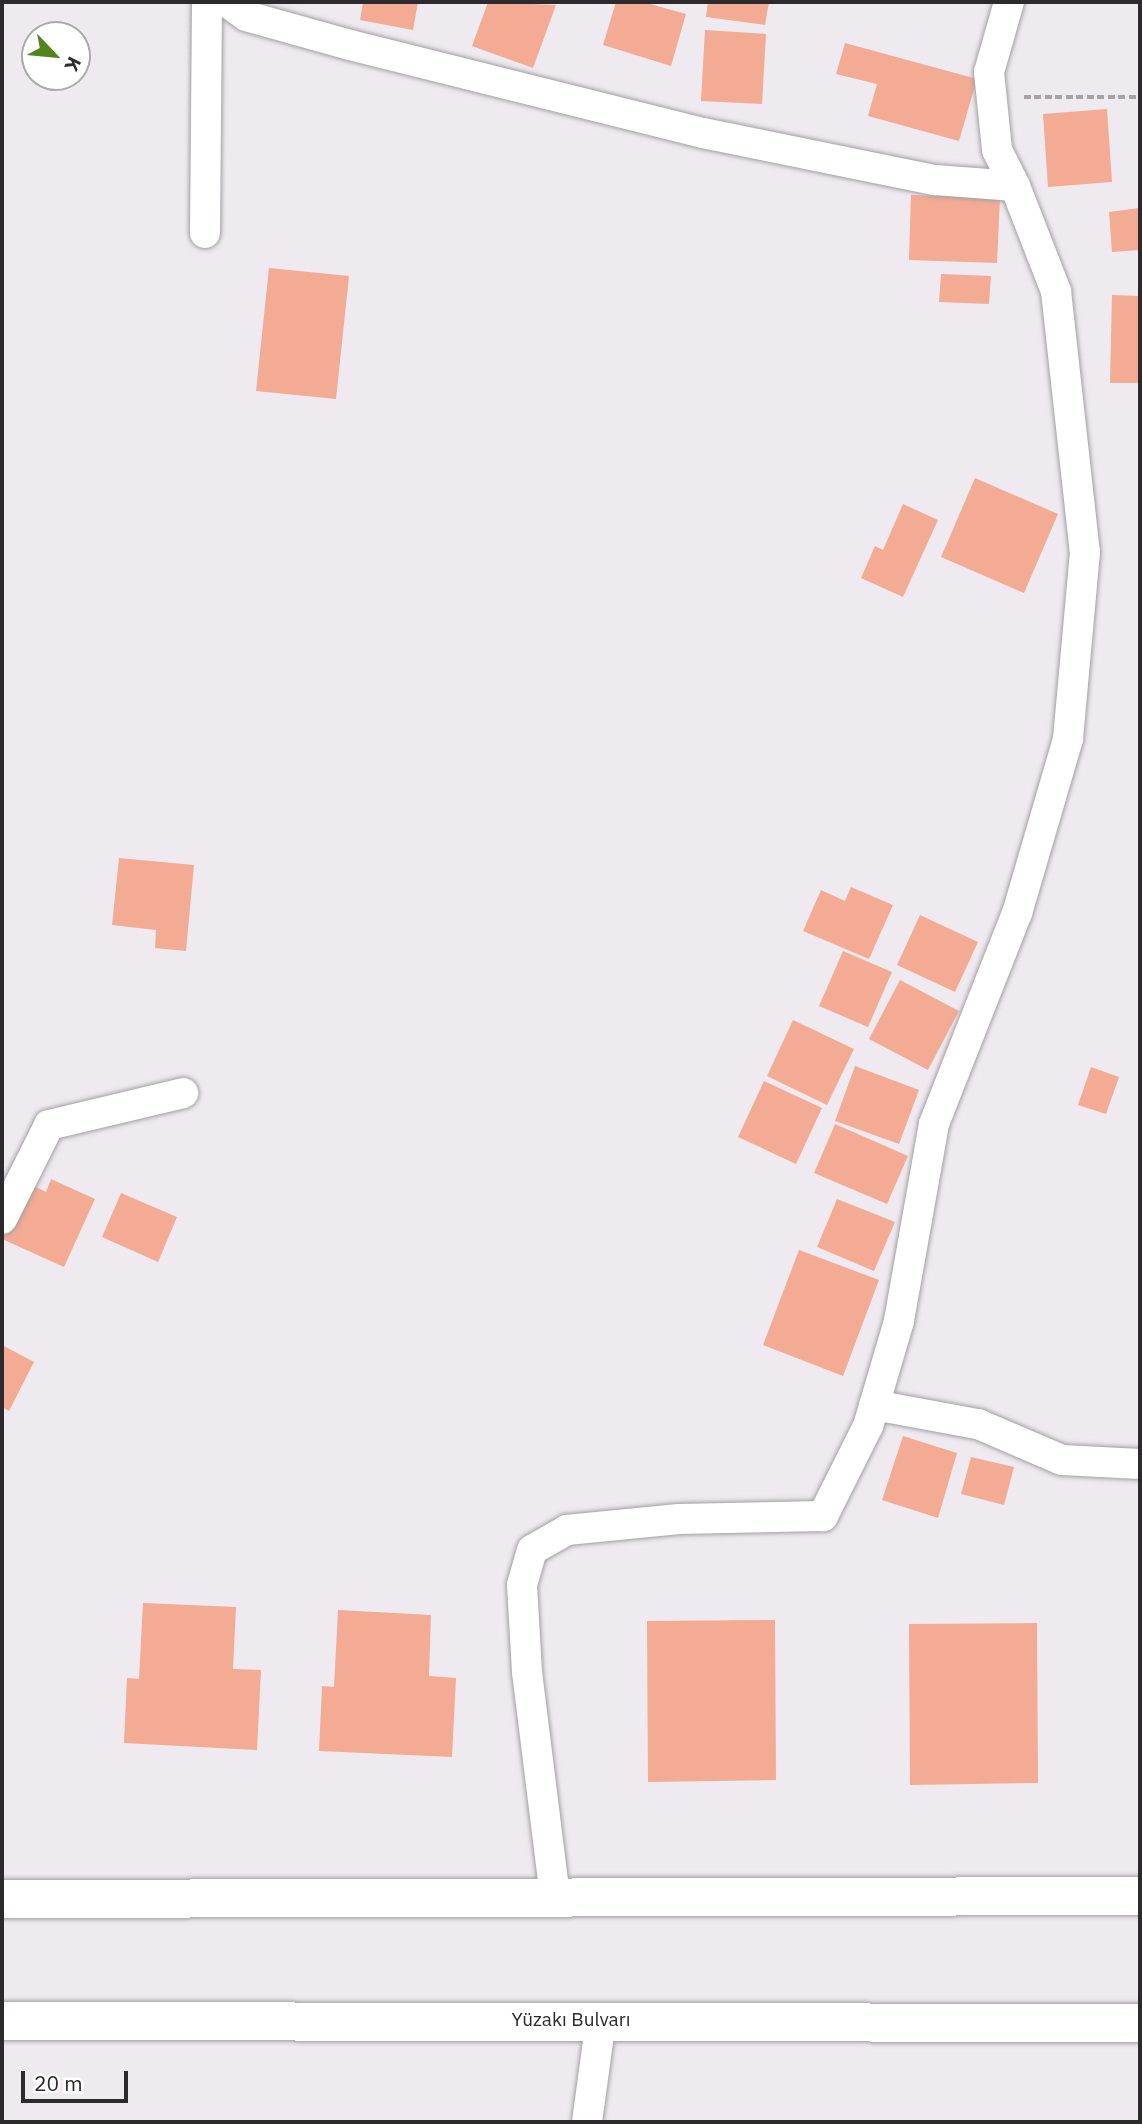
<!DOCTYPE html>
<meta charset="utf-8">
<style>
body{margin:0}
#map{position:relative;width:1142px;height:2124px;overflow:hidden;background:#eeeaef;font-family:"IBM Plex Sans",sans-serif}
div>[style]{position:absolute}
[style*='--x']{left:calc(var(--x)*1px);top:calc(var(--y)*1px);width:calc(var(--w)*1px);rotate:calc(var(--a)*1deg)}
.building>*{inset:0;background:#f4ab94}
.path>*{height:4.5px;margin-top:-2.25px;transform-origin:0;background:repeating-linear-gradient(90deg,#a6a3a7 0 7px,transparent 0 10.5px)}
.roads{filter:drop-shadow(0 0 2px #a39fa4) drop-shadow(0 0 2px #a39fa4)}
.minor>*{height:30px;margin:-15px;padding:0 15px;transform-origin:15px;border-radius:15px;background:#fff}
.secondary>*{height:38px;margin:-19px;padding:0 19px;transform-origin:19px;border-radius:19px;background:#fff}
span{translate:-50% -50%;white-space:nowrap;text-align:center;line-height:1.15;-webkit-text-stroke:5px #fff;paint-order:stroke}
.street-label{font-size:19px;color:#2c2a2c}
.frame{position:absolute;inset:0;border:4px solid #2c2a2c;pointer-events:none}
.north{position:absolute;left:21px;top:21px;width:70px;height:70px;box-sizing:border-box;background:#fff;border:2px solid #abaaab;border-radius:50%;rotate:116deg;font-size:19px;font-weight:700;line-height:28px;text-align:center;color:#2c2a2c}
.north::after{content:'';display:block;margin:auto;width:24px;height:32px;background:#51861f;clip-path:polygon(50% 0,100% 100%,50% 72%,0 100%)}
.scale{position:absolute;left:21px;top:2071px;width:107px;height:32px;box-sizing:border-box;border:4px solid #2c2a2c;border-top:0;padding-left:9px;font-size:21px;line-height:24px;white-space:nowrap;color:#2c2a2c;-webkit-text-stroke:5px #fff;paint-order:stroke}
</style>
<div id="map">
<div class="building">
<i style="clip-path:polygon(363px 2px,418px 2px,413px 30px,360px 20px)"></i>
<i style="clip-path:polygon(488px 2px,556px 5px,533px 68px,472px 46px)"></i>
<i style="clip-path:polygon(616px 2px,643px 2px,686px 14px,671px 66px,603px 45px)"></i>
<i style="clip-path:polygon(708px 2px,769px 2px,765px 25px,706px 17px)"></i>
<i style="clip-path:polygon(705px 30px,766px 34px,762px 104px,701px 101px)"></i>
<i style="clip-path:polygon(845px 43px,977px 79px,959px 141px,868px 116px,877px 84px,836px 74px)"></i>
<i style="clip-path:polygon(1107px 109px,1112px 182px,1048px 187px,1043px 114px)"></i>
<i style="clip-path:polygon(911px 195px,1000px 198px,997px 263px,909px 260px)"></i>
<i style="clip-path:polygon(1140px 208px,1140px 250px,1112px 252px,1109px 212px)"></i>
<i style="clip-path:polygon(269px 268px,349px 276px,336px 399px,256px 391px)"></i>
<i style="clip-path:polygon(941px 274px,991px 276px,989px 304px,939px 302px)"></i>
<i style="clip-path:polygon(1112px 295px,1140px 296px,1140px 383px,1110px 383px)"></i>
<i style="clip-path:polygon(975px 478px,1058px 514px,1024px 593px,941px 557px)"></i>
<i style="clip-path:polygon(903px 504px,938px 520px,903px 597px,861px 578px,875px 546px,883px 550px)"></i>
<i style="clip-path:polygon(119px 858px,194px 865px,186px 951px,155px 948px,156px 930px,112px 925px)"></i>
<i style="clip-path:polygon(851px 887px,893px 905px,869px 959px,803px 931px,821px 890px,845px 901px)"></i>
<i style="clip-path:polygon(920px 915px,978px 942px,955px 992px,897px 965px)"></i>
<i style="clip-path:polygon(843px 951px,892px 972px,868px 1027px,819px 1006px)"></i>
<i style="clip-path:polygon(900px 980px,959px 1011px,928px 1070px,869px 1039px)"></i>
<i style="clip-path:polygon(793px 1020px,854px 1049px,827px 1105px,767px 1076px)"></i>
<i style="clip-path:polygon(855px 1066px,919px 1090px,899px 1144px,835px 1121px)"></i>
<i style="clip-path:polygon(1091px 1067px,1119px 1077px,1106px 1114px,1078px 1105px)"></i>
<i style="clip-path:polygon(764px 1081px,822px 1108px,796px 1164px,738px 1137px)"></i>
<i style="clip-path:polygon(835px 1124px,908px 1156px,887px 1204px,814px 1173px)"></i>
<i style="clip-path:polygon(51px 1179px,95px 1199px,64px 1267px,2px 1239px,28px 1183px,46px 1192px)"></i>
<i style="clip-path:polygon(121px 1193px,177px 1217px,158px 1262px,102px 1237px)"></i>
<i style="clip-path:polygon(837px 1199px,895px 1222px,874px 1271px,817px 1247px)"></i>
<i style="clip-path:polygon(799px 1250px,879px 1280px,843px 1376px,763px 1345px)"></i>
<i style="clip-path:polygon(2px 1345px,34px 1362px,9px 1411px,2px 1407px)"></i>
<i style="clip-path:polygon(903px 1436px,957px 1453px,938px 1518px,882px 1500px)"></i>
<i style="clip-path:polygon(971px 1457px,1014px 1467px,1004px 1505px,961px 1494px)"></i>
<i style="clip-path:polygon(143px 1603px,236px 1607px,233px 1669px,261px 1670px,257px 1750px,124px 1743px,127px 1678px,139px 1679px)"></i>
<i style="clip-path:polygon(338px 1610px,431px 1615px,429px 1676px,456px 1678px,452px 1757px,319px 1751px,322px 1686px,334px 1687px)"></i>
<i style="clip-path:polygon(775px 1620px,776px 1780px,648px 1782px,647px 1621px)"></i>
<i style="clip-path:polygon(1037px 1623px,1038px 1783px,910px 1785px,909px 1624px)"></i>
</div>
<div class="path">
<i style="--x:1024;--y:97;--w:116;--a:0"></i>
</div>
<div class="roads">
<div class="minor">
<i style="--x:227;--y:2;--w:24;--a:36"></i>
<i style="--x:246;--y:16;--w:108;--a:15.6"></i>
<i style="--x:350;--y:45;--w:364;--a:14"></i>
<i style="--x:703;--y:133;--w:237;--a:11.5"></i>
<i style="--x:935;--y:180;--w:80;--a:4.3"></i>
<i style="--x:1015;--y:186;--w:113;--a:68.7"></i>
<i style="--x:1056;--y:291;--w:263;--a:83.7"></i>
<i style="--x:1085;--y:552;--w:188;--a:95.2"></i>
<i style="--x:1068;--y:739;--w:181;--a:106.3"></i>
<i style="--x:1017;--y:913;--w:227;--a:111.5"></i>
<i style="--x:934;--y:1124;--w:200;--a:100.1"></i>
<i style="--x:899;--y:1321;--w:109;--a:106.4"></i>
<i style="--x:868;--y:1426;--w:101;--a:116.6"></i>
<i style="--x:823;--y:1516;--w:144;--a:178.8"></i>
<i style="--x:679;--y:1519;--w:113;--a:174.4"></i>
<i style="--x:567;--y:1530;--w:40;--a:150.3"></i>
<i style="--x:532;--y:1550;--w:36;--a:106"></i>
<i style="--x:522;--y:1585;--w:87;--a:86.7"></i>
<i style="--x:527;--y:1672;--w:227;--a:82.9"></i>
<i style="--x:1009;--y:2;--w:73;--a:105.9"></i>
<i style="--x:989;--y:72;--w:78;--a:84.1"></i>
<i style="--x:997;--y:150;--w:40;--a:63.4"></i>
<i style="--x:205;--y:233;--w:231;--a:-89.5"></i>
<i style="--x:2;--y:1219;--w:105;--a:-63.4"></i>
<i style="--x:49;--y:1125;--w:138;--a:-13.4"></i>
<i style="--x:874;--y:1405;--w:106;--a:10.4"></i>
<i style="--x:978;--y:1424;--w:91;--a:23.2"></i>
<i style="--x:1062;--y:1460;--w:78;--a:2.9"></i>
<i style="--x:587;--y:2122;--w:103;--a:-82.2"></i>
</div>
<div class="secondary">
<i style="--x:2;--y:1899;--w:1138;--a:-0.15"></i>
<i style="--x:2;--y:2021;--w:1138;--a:0.1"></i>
</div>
</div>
<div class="street-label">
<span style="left:571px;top:2020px">Yüzakı Bulvarı</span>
</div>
<div class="frame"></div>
<div class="north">K</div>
<div class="scale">20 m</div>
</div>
